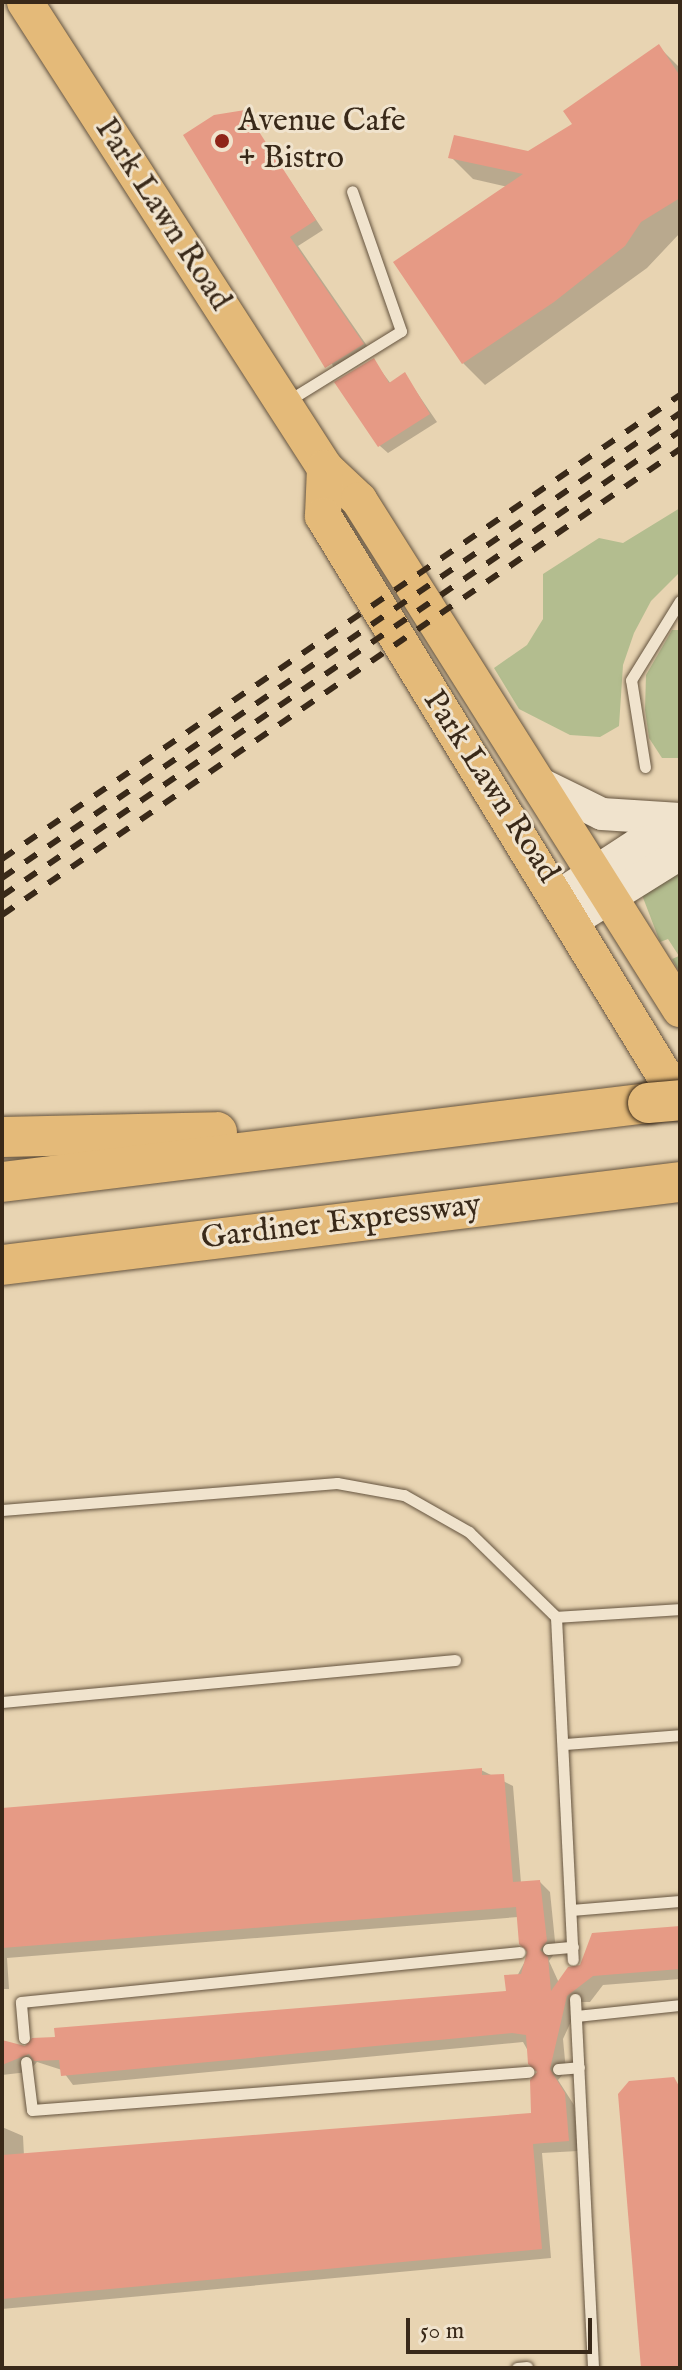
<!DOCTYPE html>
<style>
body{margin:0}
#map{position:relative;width:682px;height:2370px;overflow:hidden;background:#e8d4b2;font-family:"IM FELL English",serif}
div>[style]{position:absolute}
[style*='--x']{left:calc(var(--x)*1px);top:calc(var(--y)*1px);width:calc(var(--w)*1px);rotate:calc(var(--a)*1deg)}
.green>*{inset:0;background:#b3bd8f}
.shadow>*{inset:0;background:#0003}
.building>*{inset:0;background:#e69a85}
.roads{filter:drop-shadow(0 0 2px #65543f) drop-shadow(0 0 2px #65543f)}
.lane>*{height:11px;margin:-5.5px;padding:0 5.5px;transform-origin:5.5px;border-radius:5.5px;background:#f0e3cd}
.secondary>*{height:32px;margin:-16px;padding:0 16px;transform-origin:16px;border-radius:16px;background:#f0e3cd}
.primary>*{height:36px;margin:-18px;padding:0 18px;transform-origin:18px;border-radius:18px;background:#e4ba79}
.highway>*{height:40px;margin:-20px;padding:0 20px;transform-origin:20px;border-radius:20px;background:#e4ba79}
.rail>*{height:6px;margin-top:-3px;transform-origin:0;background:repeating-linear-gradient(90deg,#392919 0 14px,transparent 0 28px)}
.bridges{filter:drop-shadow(0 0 2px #392919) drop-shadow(0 0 2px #392919)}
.highway-bridge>*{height:40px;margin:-20px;padding:0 20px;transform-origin:20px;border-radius:20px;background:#e4ba79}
.dots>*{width:22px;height:22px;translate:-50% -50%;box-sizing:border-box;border:4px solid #f0e3cd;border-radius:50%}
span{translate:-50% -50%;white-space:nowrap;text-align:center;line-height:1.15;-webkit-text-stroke:6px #f0e3cd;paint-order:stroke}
.poi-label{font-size:32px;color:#392919}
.left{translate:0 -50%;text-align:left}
.street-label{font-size:32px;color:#392919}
.frame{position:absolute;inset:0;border:4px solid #392919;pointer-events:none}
.scale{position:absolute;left:406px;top:2318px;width:186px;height:36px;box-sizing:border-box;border:4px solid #392919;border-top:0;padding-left:10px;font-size:24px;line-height:28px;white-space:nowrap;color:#392919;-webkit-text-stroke:6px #f0e3cd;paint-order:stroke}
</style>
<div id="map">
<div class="green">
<i style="clip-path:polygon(680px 508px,680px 572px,651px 601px,634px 633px,623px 665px,619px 726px,600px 737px,570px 735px,519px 709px,494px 668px,527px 645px,543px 619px,543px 574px,599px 538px,623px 543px)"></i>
<i style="clip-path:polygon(672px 630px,680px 630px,680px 758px,662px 758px,649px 738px,645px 710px,646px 675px)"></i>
<i style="clip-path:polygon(680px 866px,680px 973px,672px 959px,679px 956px,668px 939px,660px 942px,642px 895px)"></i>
</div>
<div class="shadow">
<i style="clip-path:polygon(659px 47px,680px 68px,680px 233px,647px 268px,485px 385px,463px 363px,508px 187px,473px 179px,451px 157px,528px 153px,575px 125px)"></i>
<i style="clip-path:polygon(244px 112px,323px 230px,298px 246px,372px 353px,336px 375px)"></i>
<i style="clip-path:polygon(373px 360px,391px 384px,405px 375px,437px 422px,388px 453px,380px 446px)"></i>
<i style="clip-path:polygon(481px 1770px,513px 1786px,521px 1883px,540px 1882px,550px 1892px,556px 1951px,549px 1961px,559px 1983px,582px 1966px,680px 1928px,680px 1979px,603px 1985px,590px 2002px,580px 2002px,563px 2039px,566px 2071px,558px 2080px,574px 2105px,578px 2151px,542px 2153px,551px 2258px,2px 2309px,2px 2127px,23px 2136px,24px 2156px,533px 2115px,540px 2072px,523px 2042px,73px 2085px,62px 2070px,37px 2062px,28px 2072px,2px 2075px,2px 2042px,24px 2049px,508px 1993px,530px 1952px,518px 1917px,7px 1958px,9px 1989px,2px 1989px,2px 1810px)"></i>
</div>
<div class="building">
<i style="clip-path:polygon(659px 44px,680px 76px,680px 198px,641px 222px,625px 246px,554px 302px,462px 364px,393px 262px,523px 174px,448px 158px,454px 135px,528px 151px,572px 124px,563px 111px)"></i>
<i style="clip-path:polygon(245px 110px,316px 220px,290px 237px,364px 344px,325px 368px,183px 135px,214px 115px)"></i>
<i style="clip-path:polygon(374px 358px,389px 383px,405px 372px,430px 414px,378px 447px,334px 382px)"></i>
<i style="clip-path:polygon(482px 1768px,482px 1775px,504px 1774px,513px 1882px,540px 1880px,547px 1941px,540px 1950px,548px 1957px,551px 1991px,568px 1967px,580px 1965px,592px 1933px,680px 1926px,680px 1969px,593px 1976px,567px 1996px,550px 2069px,565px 2093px,569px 2141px,533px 2144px,542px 2249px,2px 2299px,2px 2155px,531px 2113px,530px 2080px,537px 2072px,528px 2064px,526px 2035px,512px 2033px,61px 2076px,59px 2060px,34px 2061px,29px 2054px,2px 2065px,2px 2040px,25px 2046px,32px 2038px,55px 2037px,54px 2028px,506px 1991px,504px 1975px,521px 1974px,527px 1952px,519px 1944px,516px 1907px,2px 1948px,2px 1808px)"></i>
<i style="clip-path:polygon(674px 2077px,680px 2088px,680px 2368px,641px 2368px,618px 2094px,629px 2081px)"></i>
</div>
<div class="roads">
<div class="lane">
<i style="--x:286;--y:402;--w:135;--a:-31.7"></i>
<i style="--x:401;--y:331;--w:148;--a:-109.3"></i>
<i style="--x:645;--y:767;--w:88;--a:-99.1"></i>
<i style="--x:631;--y:680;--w:93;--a:-58.2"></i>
<i style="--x:2;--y:1510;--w:336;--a:-4.6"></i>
<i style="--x:337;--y:1483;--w:68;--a:10.2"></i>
<i style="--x:404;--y:1495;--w:75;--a:29.6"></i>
<i style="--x:469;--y:1532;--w:122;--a:44.3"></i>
<i style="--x:556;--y:1617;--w:343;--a:87.2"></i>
<i style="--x:556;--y:1617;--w:124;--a:-3.7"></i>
<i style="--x:2;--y:1702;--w:455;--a:-5.3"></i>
<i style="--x:564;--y:1744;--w:116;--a:-4.4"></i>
<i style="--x:571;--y:1910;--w:109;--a:-4.7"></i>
<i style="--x:548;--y:1949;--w:25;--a:-5"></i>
<i style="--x:575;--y:1999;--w:369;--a:87.2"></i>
<i style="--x:577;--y:2016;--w:104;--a:-6.1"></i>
<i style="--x:24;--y:2038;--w:36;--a:-95"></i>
<i style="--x:21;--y:2002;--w:501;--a:-5.73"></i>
<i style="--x:26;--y:2062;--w:48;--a:82.9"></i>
<i style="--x:32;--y:2110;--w:498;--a:-4.4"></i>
<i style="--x:558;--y:2069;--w:21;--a:-5"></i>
<i style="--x:517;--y:2368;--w:10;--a:-6"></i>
</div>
<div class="secondary">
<i style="--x:537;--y:782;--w:72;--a:26.2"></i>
<i style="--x:602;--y:814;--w:78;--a:3.7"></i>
<i style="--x:560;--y:895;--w:93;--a:-33.2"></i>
<i style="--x:638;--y:844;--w:43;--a:-14.7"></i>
<i style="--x:574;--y:920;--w:125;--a:-31.9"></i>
</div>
<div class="primary">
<i style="--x:25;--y:2;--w:554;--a:57.23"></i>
<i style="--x:325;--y:468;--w:47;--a:43.3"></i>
<i style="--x:359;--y:500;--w:602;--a:57.76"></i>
<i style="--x:325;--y:468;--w:48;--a:92.4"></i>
<i style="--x:323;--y:516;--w:685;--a:58.61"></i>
</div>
<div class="highway">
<i style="--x:2;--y:1137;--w:215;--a:-1.3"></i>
<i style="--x:2;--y:1182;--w:651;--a:-6.97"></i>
<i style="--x:2;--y:1265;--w:683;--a:-6.98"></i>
</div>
</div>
<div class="rail">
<i style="--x:2;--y:859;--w:822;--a:-34.39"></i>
<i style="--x:2;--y:878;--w:822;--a:-34.44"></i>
<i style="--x:2;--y:896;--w:822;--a:-34.44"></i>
<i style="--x:2;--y:915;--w:823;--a:-34.5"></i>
</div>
<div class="bridges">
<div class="highway-bridge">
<i style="--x:648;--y:1103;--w:32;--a:-5"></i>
</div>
</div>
<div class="dots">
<i style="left:222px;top:141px;background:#8f2418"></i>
</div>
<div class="poi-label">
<span class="left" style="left:238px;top:141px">Avenue Cafe<br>+ Bistro</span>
</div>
<div class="street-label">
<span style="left:162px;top:215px;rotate:57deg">Park Lawn Road</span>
<span style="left:490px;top:787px;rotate:57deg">Park Lawn Road</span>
<span style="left:341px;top:1223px;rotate:-7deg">Gardiner Expressway</span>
</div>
<div class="frame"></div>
<div class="scale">50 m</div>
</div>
